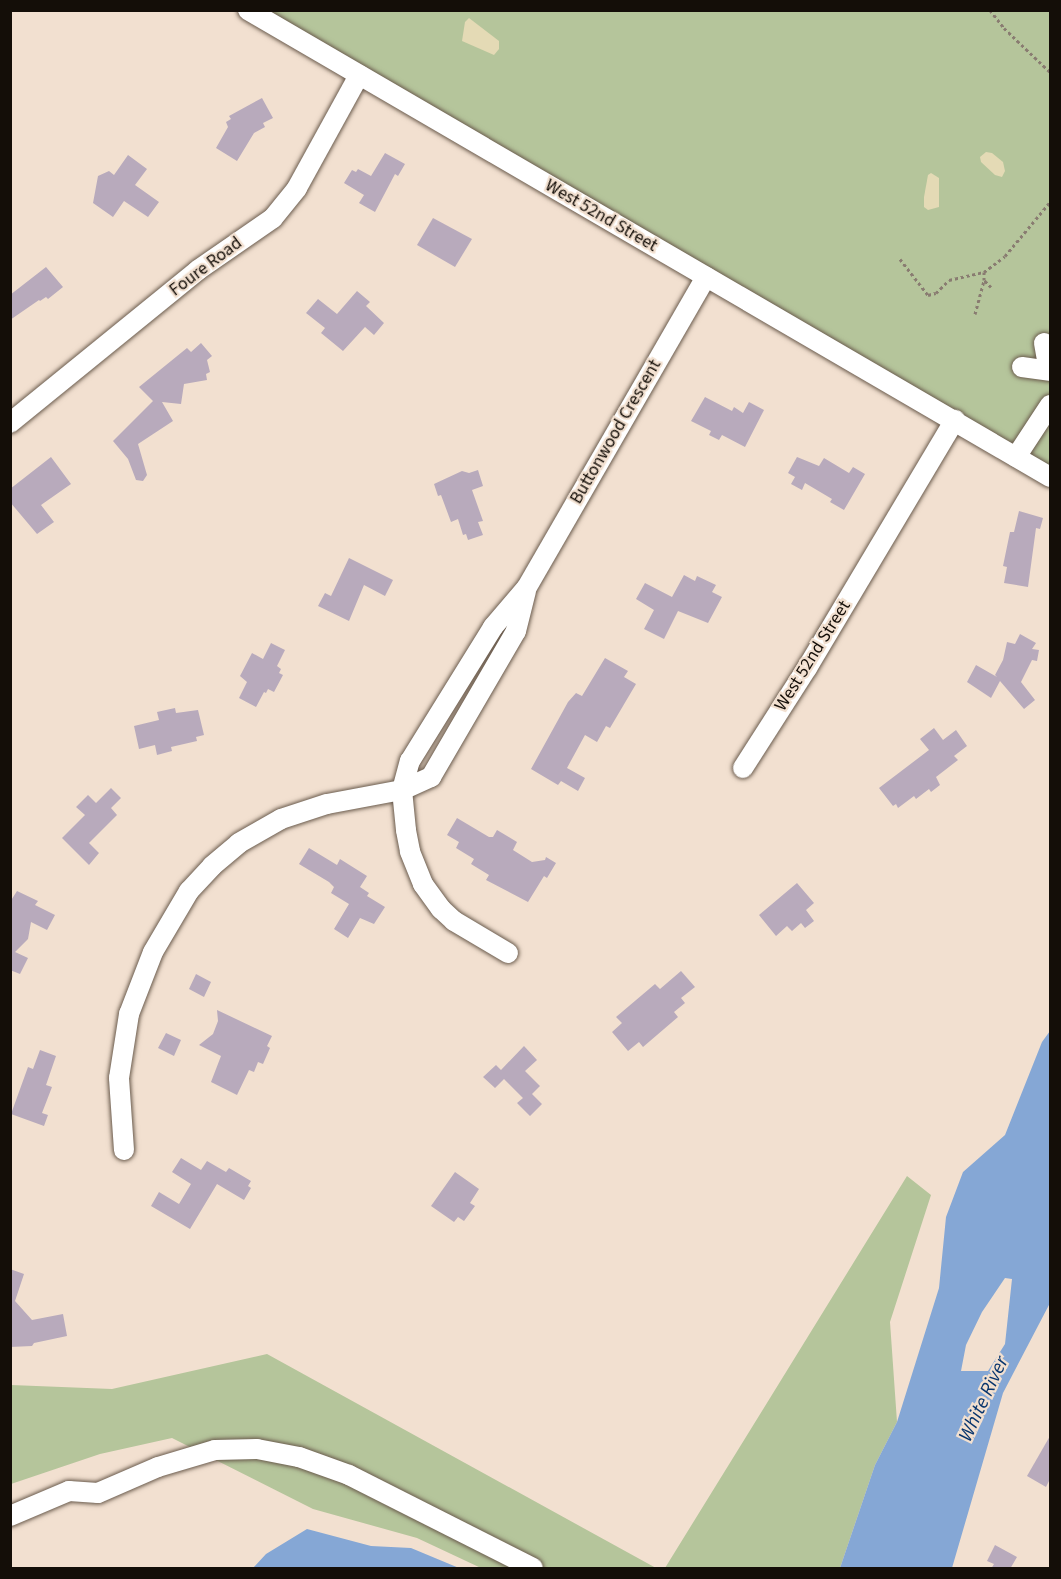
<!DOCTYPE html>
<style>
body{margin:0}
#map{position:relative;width:1061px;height:1579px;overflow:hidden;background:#f2e0d0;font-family:"Source Sans 3",sans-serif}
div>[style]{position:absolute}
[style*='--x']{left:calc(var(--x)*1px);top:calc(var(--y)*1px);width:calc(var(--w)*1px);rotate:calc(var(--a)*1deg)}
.green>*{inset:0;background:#b5c59b}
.sand>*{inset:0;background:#e4dab5}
.water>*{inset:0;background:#85a7d5}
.building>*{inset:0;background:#b8aabc}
.path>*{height:3px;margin-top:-1.5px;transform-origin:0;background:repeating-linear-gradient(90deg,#897c71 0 3px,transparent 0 6px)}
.roads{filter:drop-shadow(0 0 2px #6a5b4d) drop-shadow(0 0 2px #6a5b4d)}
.minor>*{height:20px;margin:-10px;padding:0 10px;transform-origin:10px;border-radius:10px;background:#fff}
span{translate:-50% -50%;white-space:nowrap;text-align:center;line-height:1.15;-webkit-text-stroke:4.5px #f2e0d0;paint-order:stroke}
.street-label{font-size:18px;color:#140e08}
.water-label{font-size:20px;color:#08356d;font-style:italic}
.frame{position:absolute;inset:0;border:12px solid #140e08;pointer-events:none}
</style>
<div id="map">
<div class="green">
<i style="clip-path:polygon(266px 11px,1050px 11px,1050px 470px)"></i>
<i style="clip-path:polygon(907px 1176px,931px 1195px,890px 1322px,897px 1422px,875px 1465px,840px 1568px,665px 1568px)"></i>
<i style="clip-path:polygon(267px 1354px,656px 1568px,481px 1568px,417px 1538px,313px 1509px,172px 1438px,100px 1454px,11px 1484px,11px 1385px,112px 1389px)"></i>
</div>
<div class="sand">
<i style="clip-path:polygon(469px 18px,499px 41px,499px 49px,494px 55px,462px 41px,465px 22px)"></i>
<i style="clip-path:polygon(986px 152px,992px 153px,1003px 162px,1005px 171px,1002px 177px,995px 175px,981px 162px,980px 157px)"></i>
<i style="clip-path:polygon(931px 173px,939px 178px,939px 207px,928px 210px,924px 207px,924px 197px,928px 175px)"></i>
</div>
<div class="water">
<i style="clip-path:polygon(evenodd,1050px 1031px,1050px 1303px,1003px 1393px,952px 1568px,840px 1568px,875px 1465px,897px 1422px,939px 1288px,946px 1217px,963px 1172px,1005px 1135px,1042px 1042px,1050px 1031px,1005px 1278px,1012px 1279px,1005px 1344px,988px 1371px,961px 1371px,966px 1345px,982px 1312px,1005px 1278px)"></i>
<i style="clip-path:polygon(307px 1529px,371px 1546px,411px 1548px,459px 1568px,253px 1568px,266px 1554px)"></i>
</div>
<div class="building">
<i style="clip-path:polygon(262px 98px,273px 118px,263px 123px,265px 127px,254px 133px,237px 161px,216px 148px,228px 127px,226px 122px,231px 119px,229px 116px)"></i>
<i style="clip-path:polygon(385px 153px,405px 164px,398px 176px,395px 174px,375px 212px,359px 203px,364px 195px,344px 183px,352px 170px,356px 172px,358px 169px,371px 176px)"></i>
<i style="clip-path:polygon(128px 155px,147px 169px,135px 185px,159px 202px,148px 217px,124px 201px,113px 217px,93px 203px,98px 176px,109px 171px,114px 175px)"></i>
<i style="clip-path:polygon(433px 218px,472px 239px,455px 267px,417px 245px)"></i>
<i style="clip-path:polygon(46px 267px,63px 287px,48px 299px,46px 297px,40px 301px,39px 300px,10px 320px,10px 295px)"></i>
<i style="clip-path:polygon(357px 291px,370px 302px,366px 306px,384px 323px,374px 335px,365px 327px,343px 351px,321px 333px,325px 328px,306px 313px,318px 299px,337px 314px)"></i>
<i style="clip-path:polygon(201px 343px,212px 356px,207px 360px,210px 372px,206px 374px,207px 380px,184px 384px,181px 404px,162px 402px,173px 421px,138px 444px,147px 475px,143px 481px,136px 480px,128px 459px,113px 441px,153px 401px,139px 387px,187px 348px,191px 352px)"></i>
<i style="clip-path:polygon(705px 397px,732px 411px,734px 407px,743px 413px,749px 402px,764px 410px,745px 447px,722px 435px,719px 440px,709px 435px,711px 431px,691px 421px)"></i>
<i style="clip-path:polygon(51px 457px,71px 484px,41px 505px,54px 522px,37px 534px,10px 502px,10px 489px)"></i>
<i style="clip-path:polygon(797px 457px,819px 466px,824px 458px,849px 473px,853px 467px,865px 474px,844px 510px,830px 502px,832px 499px,805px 483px,802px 490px,791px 484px,795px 477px,788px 473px)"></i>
<i style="clip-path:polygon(478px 470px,483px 486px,472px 490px,483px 521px,478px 522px,483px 535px,468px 540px,466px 534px,463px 535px,458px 519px,451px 522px,441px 495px,438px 496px,434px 484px,462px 471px,469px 473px)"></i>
<i style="clip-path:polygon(1019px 511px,1043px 518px,1040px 529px,1036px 528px,1028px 587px,1004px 583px,1007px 567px,1003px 566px,1010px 532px,1014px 532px)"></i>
<i style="clip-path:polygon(349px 558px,393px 580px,385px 596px,364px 585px,349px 621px,318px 606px,325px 593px,331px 596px)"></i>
<i style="clip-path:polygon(684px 575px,695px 581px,697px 576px,716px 585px,712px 592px,722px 597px,708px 623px,678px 611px,664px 639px,644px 629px,654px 610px,636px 599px,645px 583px,672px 597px)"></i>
<i style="clip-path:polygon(1020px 634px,1036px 643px,1032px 649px,1039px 650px,1037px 661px,1032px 660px,1021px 682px,1035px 700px,1024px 709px,1000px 681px,991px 698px,967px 682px,976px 665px,997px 677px,995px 675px,1003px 660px,1007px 642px,1015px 644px)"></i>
<i style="clip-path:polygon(271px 643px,285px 650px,277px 666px,281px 669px,279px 673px,283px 675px,274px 692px,268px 689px,266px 693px,264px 692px,256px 707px,239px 698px,247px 682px,240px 676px,252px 653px,263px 659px)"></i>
<i style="clip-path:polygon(605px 658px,628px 671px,624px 677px,636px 684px,610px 728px,606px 726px,597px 742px,585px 735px,567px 768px,585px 778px,578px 791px,561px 781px,558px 785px,531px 769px,568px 702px,576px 693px,582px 696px)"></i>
<i style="clip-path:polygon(175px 708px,176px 713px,198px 710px,204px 735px,196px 737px,197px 741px,171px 747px,172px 751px,157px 755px,155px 745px,139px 749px,134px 726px,159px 720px,157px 712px)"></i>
<i style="clip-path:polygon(934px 728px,943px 740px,956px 730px,967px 746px,954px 756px,958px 760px,936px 777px,940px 785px,931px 792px,929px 789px,916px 799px,914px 796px,898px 808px,896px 804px,893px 806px,879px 788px,929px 750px,920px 739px)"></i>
<i style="clip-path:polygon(111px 788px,121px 798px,111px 808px,117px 815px,89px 843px,99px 853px,89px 865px,62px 838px,85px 815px,76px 807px,88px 795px,96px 803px)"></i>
<i style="clip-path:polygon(457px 818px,489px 837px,493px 837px,497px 830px,517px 842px,513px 850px,532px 862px,545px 860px,546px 857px,556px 863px,547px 878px,544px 876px,528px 902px,486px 880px,489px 875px,471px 864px,474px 859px,456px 848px,459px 842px,447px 835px)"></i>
<i style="clip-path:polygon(309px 848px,337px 865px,340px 859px,367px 876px,360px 887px,369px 893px,367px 896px,385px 907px,374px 924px,360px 918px,348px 938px,334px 929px,349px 904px,331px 893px,334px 887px,329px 882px,299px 864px)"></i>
<i style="clip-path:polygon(797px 883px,814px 903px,806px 910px,814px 921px,805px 928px,801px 923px,792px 931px,787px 926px,776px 936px,759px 915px)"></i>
<i style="clip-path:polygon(17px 891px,38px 901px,35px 905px,55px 915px,47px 930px,31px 922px,28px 939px,15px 952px,28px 958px,20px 974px,10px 970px,10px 902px)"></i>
<i style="clip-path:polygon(681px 971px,695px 987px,681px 998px,685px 1003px,674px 1012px,678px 1017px,643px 1047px,639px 1042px,628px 1051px,612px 1032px,622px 1023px,616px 1017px,655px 984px,660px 989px)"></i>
<i style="clip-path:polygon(196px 974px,211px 982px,204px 997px,189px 989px)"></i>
<i style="clip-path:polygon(217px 1010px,272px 1036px,267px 1046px,270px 1048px,263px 1064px,258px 1062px,254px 1072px,249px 1070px,237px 1095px,211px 1082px,221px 1056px,199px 1045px,213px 1034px,218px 1021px)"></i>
<i style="clip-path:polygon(166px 1033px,181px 1040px,174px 1056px,158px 1048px)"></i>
<i style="clip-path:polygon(524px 1046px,537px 1060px,525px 1071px,540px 1086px,532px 1094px,542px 1104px,530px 1116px,517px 1103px,523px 1098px,504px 1079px,495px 1088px,483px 1077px,496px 1065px,501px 1070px)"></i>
<i style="clip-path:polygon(40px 1050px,56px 1056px,46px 1085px,52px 1087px,42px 1113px,48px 1115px,44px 1126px,11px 1114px,28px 1067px,33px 1069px)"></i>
<i style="clip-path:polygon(181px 1158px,201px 1170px,207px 1161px,226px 1172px,229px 1168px,251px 1181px,248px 1186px,251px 1188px,244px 1200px,217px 1184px,190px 1229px,151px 1206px,159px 1192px,179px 1204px,191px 1184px,172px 1172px)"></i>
<i style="clip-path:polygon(455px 1172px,479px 1189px,470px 1203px,475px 1206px,464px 1221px,458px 1217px,454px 1222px,431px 1206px)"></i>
<i style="clip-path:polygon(10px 1269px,24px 1274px,15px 1301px,32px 1320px,63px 1314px,67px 1336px,34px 1343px,32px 1346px,10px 1347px)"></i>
<i style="clip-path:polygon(1050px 1436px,1050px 1479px,1046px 1487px,1027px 1476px)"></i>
<i style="clip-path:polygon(995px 1545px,1017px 1557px,1010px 1569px,991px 1569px,994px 1564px,987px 1561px)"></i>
</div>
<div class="path">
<i style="--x:990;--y:10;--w:23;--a:52"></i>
<i style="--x:1004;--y:28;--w:64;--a:43.7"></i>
<i style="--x:900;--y:259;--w:46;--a:52.1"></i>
<i style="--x:928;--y:295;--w:8;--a:-14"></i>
<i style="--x:936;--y:293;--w:18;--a:-45"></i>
<i style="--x:949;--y:280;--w:36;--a:-13"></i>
<i style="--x:991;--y:287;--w:10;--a:-135"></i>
<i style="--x:984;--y:280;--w:8;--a:-90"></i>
<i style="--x:984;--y:272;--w:26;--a:-37"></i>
<i style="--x:1005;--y:256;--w:70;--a:-50.2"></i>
<i style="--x:975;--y:314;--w:35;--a:-75"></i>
</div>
<div class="roads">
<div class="minor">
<i style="--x:248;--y:10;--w:928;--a:30.21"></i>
<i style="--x:1044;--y:343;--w:27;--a:80"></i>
<i style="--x:1022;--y:367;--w:28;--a:8"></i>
<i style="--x:10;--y:423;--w:242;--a:-39.1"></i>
<i style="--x:198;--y:270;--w:91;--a:-34.7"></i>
<i style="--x:273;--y:218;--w:38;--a:-51"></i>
<i style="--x:297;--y:188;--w:129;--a:-61.2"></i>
<i style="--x:1016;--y:457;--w:62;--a:-56.8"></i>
<i style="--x:743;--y:768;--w:119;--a:-57.4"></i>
<i style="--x:807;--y:668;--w:289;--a:-59.2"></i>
<i style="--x:508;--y:953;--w:63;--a:-149.3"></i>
<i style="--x:454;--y:921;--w:18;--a:-137"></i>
<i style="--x:441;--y:909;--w:31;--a:-126"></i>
<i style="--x:423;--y:884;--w:35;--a:-112"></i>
<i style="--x:410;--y:851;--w:21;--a:-101"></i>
<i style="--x:406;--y:830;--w:40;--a:-95.7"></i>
<i style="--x:402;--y:790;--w:30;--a:-75"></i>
<i style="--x:410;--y:761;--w:158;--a:-58.2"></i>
<i style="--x:493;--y:627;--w:52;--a:-49.6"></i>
<i style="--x:527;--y:587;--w:358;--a:-60"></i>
<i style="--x:124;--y:1150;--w:72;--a:-94"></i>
<i style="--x:119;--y:1078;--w:65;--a:-81.1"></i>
<i style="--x:129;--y:1014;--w:66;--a:-68.8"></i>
<i style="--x:153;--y:952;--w:71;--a:-59.5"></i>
<i style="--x:189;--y:891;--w:34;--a:-47"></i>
<i style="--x:212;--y:866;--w:35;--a:-40"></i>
<i style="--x:239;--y:843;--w:48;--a:-29.7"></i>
<i style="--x:281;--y:819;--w:48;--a:-18.1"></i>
<i style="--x:327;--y:804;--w:76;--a:-10.6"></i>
<i style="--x:402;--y:790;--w:32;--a:-24"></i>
<i style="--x:431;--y:777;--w:169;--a:-59.8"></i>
<i style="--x:516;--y:631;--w:41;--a:-76"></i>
<i style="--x:10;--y:1516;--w:64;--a:-23"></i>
<i style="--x:69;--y:1491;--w:29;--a:4"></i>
<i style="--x:98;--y:1493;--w:65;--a:-23.4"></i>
<i style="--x:158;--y:1467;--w:59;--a:-16.6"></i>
<i style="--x:215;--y:1450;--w:42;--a:-1.4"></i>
<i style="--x:257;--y:1449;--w:43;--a:10.8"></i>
<i style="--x:299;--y:1457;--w:53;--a:19.8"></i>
<i style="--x:349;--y:1475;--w:206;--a:26.8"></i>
</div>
</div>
<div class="street-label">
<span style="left:601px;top:216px;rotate:30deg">West 52nd Street</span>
<span style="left:206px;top:267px;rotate:-37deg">Foure Road</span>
<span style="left:616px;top:432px;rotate:-60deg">Buttonwood Crescent</span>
<span style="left:813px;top:656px;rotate:-58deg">West 52nd Street</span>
</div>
<div class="water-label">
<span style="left:984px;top:1399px;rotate:-65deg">White River</span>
</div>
<div class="frame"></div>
</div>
